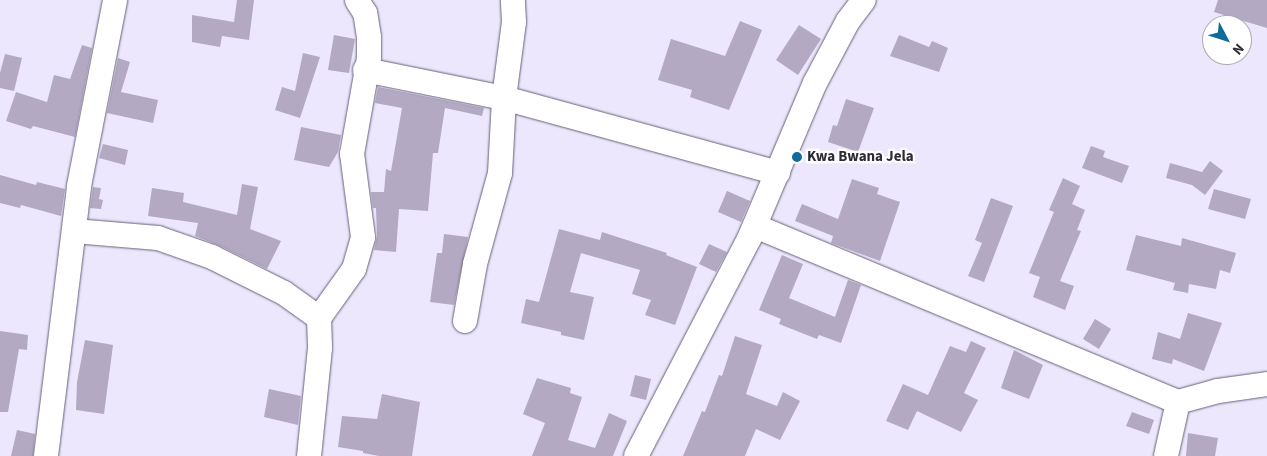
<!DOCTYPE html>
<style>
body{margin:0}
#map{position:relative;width:1267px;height:456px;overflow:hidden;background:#ece7fd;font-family:"Source Sans 3",sans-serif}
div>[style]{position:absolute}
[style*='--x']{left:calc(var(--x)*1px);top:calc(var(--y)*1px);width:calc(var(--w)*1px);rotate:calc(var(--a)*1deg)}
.building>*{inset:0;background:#b3a9c2}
.roads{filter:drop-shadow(0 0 1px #666078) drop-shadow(0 0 1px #666078)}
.street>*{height:24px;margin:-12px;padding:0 12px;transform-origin:12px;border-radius:12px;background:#fff}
.dots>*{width:14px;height:14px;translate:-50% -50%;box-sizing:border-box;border:2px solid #fff;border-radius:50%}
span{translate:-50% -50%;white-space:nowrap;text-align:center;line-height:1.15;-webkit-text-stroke:4.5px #fff;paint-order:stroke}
.poi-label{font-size:15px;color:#2e2b36;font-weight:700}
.left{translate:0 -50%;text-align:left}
.north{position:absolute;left:1202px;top:15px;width:50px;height:50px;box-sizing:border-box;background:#fff;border:1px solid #abaaaf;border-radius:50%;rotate:130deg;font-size:14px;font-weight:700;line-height:20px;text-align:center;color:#2e2b36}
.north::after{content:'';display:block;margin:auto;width:18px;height:22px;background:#106a9a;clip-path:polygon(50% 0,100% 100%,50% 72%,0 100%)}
</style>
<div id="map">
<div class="building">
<i style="clip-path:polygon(237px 0,254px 0,249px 40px,222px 36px,220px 47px,192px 42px,192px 15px,234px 22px)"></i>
<i style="clip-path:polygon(1218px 0,1267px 0,1267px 28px,1214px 12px)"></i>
<i style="clip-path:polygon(740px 21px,762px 30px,729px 110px,690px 97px,692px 90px,658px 80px,671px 39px,725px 56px)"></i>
<i style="clip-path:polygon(799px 25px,821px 39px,798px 75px,776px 60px)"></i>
<i style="clip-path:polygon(334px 35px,355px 39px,349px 73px,328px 70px)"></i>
<i style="clip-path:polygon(899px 35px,929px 47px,932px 41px,948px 48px,939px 72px,890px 56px)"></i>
<i style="clip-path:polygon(82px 45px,92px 48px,75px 137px,33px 126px,31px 129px,6px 121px,16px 92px,47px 102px,54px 75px,70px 79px)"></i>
<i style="clip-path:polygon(303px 53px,320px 57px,300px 118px,275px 110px,282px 87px,295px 91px)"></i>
<i style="clip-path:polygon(5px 54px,22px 58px,14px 91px,0 88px,0 73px)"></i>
<i style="clip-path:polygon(118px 58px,130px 62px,121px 92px,158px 100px,153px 123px,107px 113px)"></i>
<i style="clip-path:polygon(378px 87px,484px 108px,482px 116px,445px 108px,438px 153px,433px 153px,428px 211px,399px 209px,396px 252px,374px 250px,377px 236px,376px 208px,373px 208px,371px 192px,384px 192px,386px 169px,391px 171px,402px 108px,375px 103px)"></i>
<i style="clip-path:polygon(846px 99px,874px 108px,858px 152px,828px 142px,833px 125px,837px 126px)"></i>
<i style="clip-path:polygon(301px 127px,341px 135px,338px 152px,329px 167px,294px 160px)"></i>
<i style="clip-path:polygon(103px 144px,128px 150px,125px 165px,99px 158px)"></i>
<i style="clip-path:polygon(1091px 146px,1105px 151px,1103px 157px,1129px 166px,1122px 183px,1082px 168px)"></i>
<i style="clip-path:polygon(1210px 161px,1223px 171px,1205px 195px,1192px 185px,1166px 178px,1170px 163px,1202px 172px)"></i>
<i style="clip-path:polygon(0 175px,36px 185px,37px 182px,65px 189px,61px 216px,21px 205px,20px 208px,0 203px)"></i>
<i style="clip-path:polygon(1063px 178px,1080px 186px,1072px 204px,1085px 210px,1077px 230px,1081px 231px,1060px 281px,1074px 286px,1065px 310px,1033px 297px,1040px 277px,1029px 273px,1054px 212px,1049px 210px)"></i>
<i style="clip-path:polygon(852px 179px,879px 188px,877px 194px,900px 202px,880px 261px,831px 243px,833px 236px,795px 221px,802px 204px,838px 219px)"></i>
<i style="clip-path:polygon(242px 184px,258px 187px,250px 229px,281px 241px,267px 269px,218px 245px,195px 236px,198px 223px,148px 216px,152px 188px,184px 193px,183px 202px,237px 215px)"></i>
<i style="clip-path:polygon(93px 187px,101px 188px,99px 199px,103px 200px,101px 209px,90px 208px)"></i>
<i style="clip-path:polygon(1214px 189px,1251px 199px,1245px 219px,1208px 209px)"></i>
<i style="clip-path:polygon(727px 191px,750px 201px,741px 222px,718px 212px)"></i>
<i style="clip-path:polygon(991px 198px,1013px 206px,984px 282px,968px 276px,982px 243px,975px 240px)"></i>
<i style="clip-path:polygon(559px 229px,600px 240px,602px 232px,667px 253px,666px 255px,697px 267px,675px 325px,645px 315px,651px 300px,632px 294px,640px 270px,581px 253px,570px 292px,594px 297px,584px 340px,561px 335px,561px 332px,521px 323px,526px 299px,539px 302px)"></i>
<i style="clip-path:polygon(444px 234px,468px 237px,454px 305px,430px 302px,437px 253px,442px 253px)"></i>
<i style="clip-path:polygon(1136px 235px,1181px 246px,1182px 238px,1236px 253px,1230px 273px,1220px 270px,1216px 289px,1189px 284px,1188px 293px,1173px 290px,1175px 283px,1126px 270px)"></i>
<i style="clip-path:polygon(709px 244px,727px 252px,716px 272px,699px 264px)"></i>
<i style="clip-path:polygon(782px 255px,803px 264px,789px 298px,835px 317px,848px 280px,861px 285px,841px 343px,819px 335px,817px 339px,779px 324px,781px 319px,759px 310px)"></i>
<i style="clip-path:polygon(1188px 313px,1222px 323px,1204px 371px,1173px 359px,1172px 364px,1152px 359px,1158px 332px,1180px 339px)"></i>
<i style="clip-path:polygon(1095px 319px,1111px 329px,1099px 349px,1083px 339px)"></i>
<i style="clip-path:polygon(0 331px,28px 335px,27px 350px,19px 349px,8px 412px,0 412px)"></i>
<i style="clip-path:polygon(735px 336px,762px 345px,746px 394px,777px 406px,783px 392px,800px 401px,780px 440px,756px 429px,745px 456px,683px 456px,702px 411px,705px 412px,719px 375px,722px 376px)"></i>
<i style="clip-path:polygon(85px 340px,113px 345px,104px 414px,76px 410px,77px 382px)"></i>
<i style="clip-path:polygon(971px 341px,986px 348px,964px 393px,978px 400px,961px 432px,917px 411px,908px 430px,886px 421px,903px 384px,928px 395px,950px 346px,966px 352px)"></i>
<i style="clip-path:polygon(1014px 350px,1043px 365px,1029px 399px,1001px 388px)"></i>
<i style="clip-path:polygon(635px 375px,651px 379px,646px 400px,630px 396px)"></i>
<i style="clip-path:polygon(537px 378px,571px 388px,570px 393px,582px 397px,568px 440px,595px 448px,609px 413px,627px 421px,613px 456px,532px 456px,545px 423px,523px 414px)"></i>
<i style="clip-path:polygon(269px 389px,301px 396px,298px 425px,264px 417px)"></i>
<i style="clip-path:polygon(382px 394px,420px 402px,412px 456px,379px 456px,363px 453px,363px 451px,338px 447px,342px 416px,377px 419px)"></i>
<i style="clip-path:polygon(1132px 412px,1154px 420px,1149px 434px,1126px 426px)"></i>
<i style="clip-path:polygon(17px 430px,35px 434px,33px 456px,11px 456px)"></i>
<i style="clip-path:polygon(1188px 433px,1218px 438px,1215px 456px,1186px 456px)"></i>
</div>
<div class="roads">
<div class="street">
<i style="--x:365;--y:70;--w:142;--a:11.4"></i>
<i style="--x:504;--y:98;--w:284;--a:15.3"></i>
<i style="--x:755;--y:226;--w:458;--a:22.6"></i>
<i style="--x:1178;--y:402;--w:41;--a:-15.4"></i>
<i style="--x:1218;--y:391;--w:49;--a:-8.1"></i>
<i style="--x:74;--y:231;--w:84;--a:4.8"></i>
<i style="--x:158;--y:238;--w:57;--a:19.4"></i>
<i style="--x:212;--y:257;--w:80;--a:26.6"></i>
<i style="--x:284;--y:293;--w:43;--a:35.5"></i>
<i style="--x:319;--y:318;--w:30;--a:88"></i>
<i style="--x:320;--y:348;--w:109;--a:95.8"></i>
<i style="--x:319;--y:318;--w:60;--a:-54.5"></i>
<i style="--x:354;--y:269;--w:33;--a:-74"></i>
<i style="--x:363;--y:237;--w:84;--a:-97.5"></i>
<i style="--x:352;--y:154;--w:97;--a:-80"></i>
<i style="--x:369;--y:58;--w:21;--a:-90"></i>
<i style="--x:369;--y:37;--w:24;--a:-99"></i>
<i style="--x:365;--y:13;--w:15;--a:-122"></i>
<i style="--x:465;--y:321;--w:58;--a:-80"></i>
<i style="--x:475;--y:264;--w:94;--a:-74.6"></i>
<i style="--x:500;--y:173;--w:75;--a:-86.9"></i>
<i style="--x:504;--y:98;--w:77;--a:-82.5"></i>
<i style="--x:514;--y:22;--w:22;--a:-93"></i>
<i style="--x:46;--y:456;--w:272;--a:-83"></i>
<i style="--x:79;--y:186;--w:189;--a:-79"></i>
<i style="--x:636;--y:456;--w:245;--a:-62.5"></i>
<i style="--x:749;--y:239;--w:169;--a:-67.1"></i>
<i style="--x:815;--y:83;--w:70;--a:-62"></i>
<i style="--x:848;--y:21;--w:26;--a:-53"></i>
<i style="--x:1166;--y:456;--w:55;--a:-77.5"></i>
</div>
</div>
<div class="dots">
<i style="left:797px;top:157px;background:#106a9a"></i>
</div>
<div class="poi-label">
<span class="left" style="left:807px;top:157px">Kwa Bwana Jela</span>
</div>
<div class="north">N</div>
</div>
